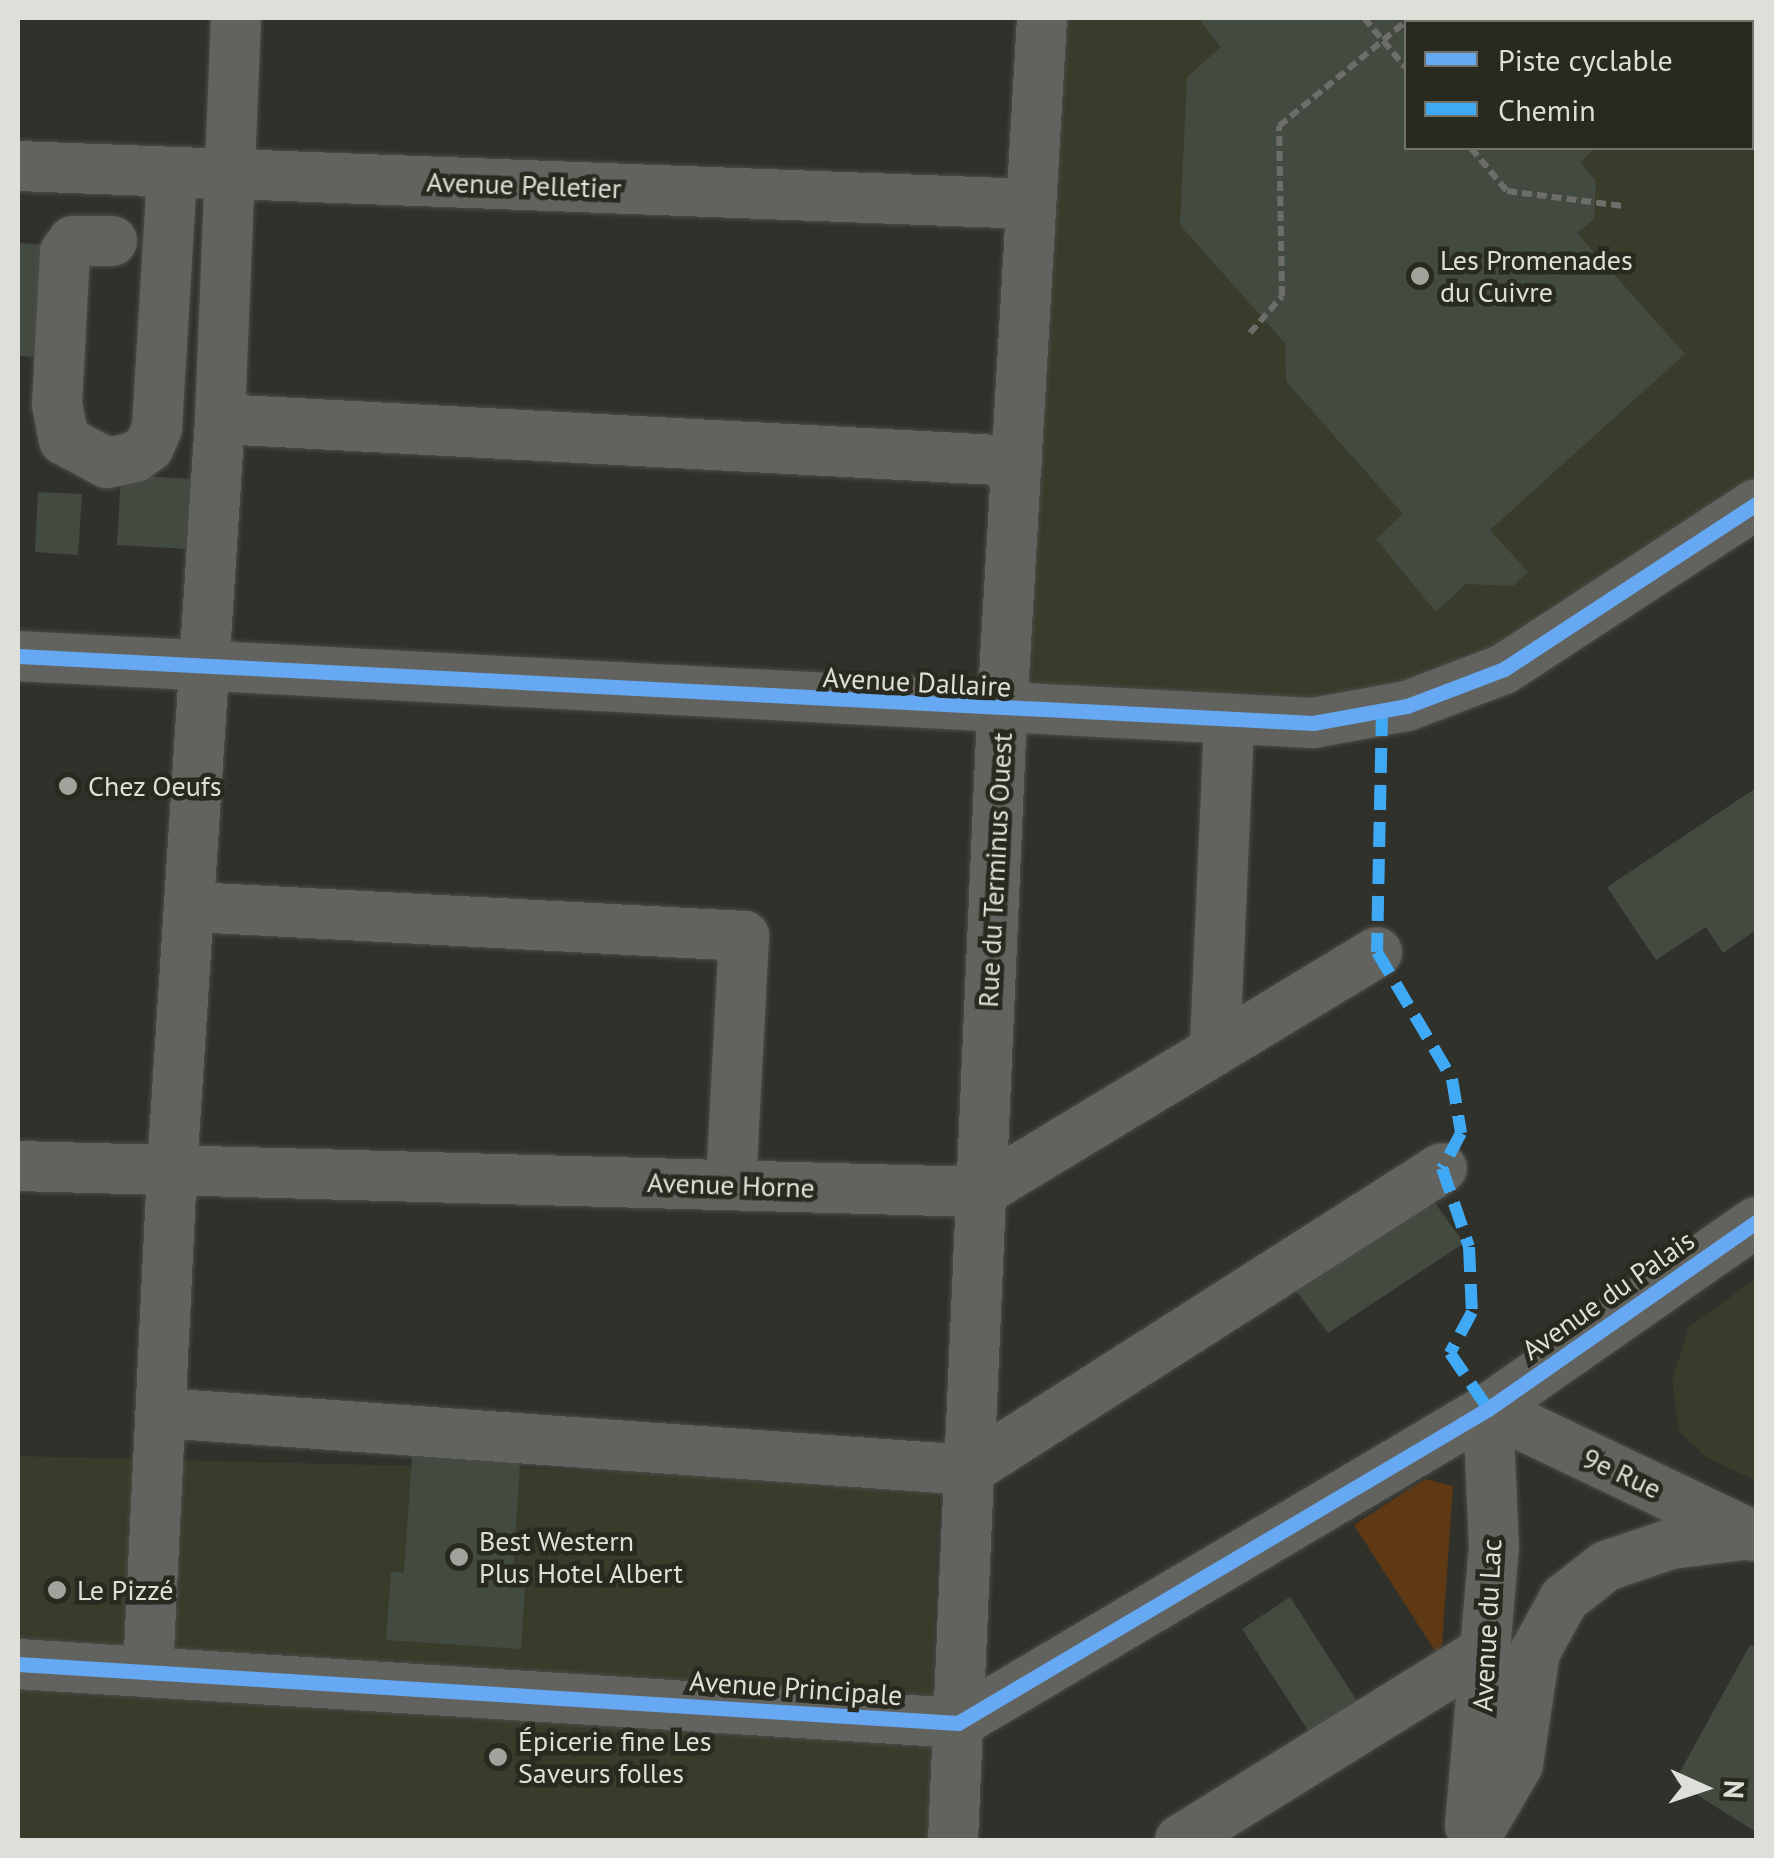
<!DOCTYPE html>
<meta charset="utf-8">
<style>
body{margin:0}
#map{position:relative;width:1774px;height:1858px;overflow:hidden;background:#30312b;font-family:"PT Sans",sans-serif}
div>[style]{position:absolute}
[style*='--x']{left:calc(var(--x)*1px);top:calc(var(--y)*1px);width:calc(var(--w)*1px);rotate:calc(var(--a)*1deg)}
.built>*{inset:0;background:#393b2b}
.green>*{inset:0;background:#5f3913}
.building>*{inset:0;background:#434b40}
.path>*{height:6px;margin-top:-3px;transform-origin:0;background:repeating-linear-gradient(90deg,#6d6e6a 0 10px,transparent 0 15px)}
.roads{filter:drop-shadow(0 0 2px #4b4c47) drop-shadow(0 0 2px #4b4c47)}
.minor>*{height:50px;margin:-25px;padding:0 25px;transform-origin:25px;border-radius:25px;background:#62635f}
.quiet>*{height:12px;margin-top:-6px;transform-origin:0;background:repeating-linear-gradient(90deg,#3fa9f5 0 25px,transparent 0 37px)}
.cycleway>*{height:15px;margin:-7.5px;padding:0 7.5px;transform-origin:7.5px;border-radius:7.5px;background:#66a8f1}
.dots>*{width:28px;height:28px;translate:-50% -50%;box-sizing:border-box;border:5px solid #28291f;border-radius:50%}
span{translate:-50% -50%;white-space:nowrap;text-align:center;line-height:1.15;-webkit-text-stroke:9px #28291f;paint-order:stroke}
.street-label{font-size:28px;color:#dedfd9}
.poi-label{font-size:28px;color:#dedfd9}
.left{translate:0 -50%;text-align:left}
.frame{position:absolute;inset:0;border:20px solid #dedfd9;pointer-events:none}
.legend{position:absolute;left:1404px;top:20px;width:350px;height:130px;box-sizing:border-box;background:#28291f;border:2px solid #717269;margin:0;padding:12px 18px;list-style:none;font-size:30px;color:#dedfd9}
.legend li{display:flex;align-items:center;gap:20px;height:50px}
.legend b{width:50px;border:2px solid #717269}
.north{position:absolute;left:1654px;top:1738px;width:100px;height:100px;-webkit-text-stroke:8px #28291f;paint-order:stroke;rotate:93deg;font-size:28px;font-weight:700;line-height:40px;text-align:center;color:#dedfd9}
.north::after{content:'';display:block;margin:auto;width:35px;height:45px;background:#dedfd9;clip-path:polygon(50% 0,100% 100%,50% 72%,0 100%)}
</style>
<div id="map">
<div class="built">
<i style="clip-path:polygon(evenodd,1042px 18px,1756px 18px,1756px 504px,1407px 706px,1002px 712px,1042px 18px,1406px 22px,1752px 22px,1752px 148px,1406px 148px,1406px 22px)"></i>
<i style="clip-path:polygon(1756px 1278px,1756px 1481px,1706px 1457px,1679px 1431px,1672px 1380px,1689px 1327px)"></i>
<i style="clip-path:polygon(18px 1456px,939px 1479px,928px 1840px,18px 1840px)"></i>
</div>
<div class="green">
<i style="clip-path:polygon(1425px 1479px,1453px 1486px,1441px 1660px,1354px 1525px)"></i>
</div>
<div class="building">
<i style="clip-path:polygon(1198px 18px,1715px 18px,1406px 22px,1406px 148px,1596px 148px,1580px 162px,1596px 181px,1594px 219px,1577px 233px,1685px 354px,1490px 530px,1528px 572px,1513px 586px,1466px 584px,1436px 612px,1376px 539px,1403px 514px,1286px 381px,1285px 343px,1180px 225px,1187px 77px,1221px 47px)"></i>
<i style="clip-path:polygon(18px 243px,49px 245px,43px 357px,18px 356px)"></i>
<i style="clip-path:polygon(121px 475px,192px 479px,188px 549px,117px 545px)"></i>
<i style="clip-path:polygon(38px 492px,82px 494px,78px 555px,35px 552px)"></i>
<i style="clip-path:polygon(1756px 788px,1756px 930px,1723px 953px,1706px 927px,1656px 960px,1607px 887px)"></i>
<i style="clip-path:polygon(1432px 1199px,1464px 1243px,1328px 1333px,1293px 1287px)"></i>
<i style="clip-path:polygon(412px 1456px,520px 1463px,512px 1586px,525px 1587px,521px 1649px,386px 1640px,391px 1572px,404px 1573px)"></i>
<i style="clip-path:polygon(1290px 1597px,1366px 1715px,1318px 1746px,1242px 1629px)"></i>
<i style="clip-path:polygon(1750px 1645px,1756px 1648px,1756px 1832px,1675px 1781px)"></i>
</div>
<div class="path">
<i style="--x:1364;--y:18;--w:65;--a:50"></i>
<i style="--x:1471;--y:148;--w:56;--a:50.1"></i>
<i style="--x:1507;--y:191;--w:117;--a:7.4"></i>
<i style="--x:1250;--y:333;--w:49;--a:-49.1"></i>
<i style="--x:1282;--y:296;--w:170;--a:-91"></i>
<i style="--x:1279;--y:126;--w:170;--a:-39.5"></i>
</div>
<div class="roads">
<div class="minor">
<i style="--x:236;--y:18;--w:401;--a:92.3"></i>
<i style="--x:220;--y:419;--w:798;--a:3.02"></i>
<i style="--x:18;--y:166;--w:1014;--a:2.15"></i>
<i style="--x:112;--y:241;--w:39;--a:180"></i>
<i style="--x:73;--y:241;--w:14;--a:126"></i>
<i style="--x:65;--y:252;--w:152;--a:93"></i>
<i style="--x:57;--y:404;--w:37;--a:79"></i>
<i style="--x:64;--y:440;--w:49;--a:28.1"></i>
<i style="--x:107;--y:463;--w:29;--a:-12"></i>
<i style="--x:135;--y:457;--w:17;--a:-36"></i>
<i style="--x:149;--y:447;--w:21;--a:-67"></i>
<i style="--x:157;--y:428;--w:255;--a:-86.6"></i>
<i style="--x:18;--y:656;--w:1297;--a:2.96"></i>
<i style="--x:1313;--y:723;--w:96;--a:-10.3"></i>
<i style="--x:1407;--y:706;--w:104;--a:-20.9"></i>
<i style="--x:1504;--y:669;--w:301;--a:-33.2"></i>
<i style="--x:193;--y:907;--w:552;--a:3.01"></i>
<i style="--x:744;--y:936;--w:249;--a:93"></i>
<i style="--x:1215;--y:1045;--w:322;--a:-87.5"></i>
<i style="--x:18;--y:1166;--w:963;--a:1.55"></i>
<i style="--x:981;--y:1192;--w:463;--a:-31.2"></i>
<i style="--x:1488;--y:1409;--w:295;--a:25.5"></i>
<i style="--x:162;--y:1413;--w:809;--a:4.04"></i>
<i style="--x:969;--y:1470;--w:561;--a:-32.56"></i>
<i style="--x:18;--y:1664;--w:942;--a:3.59"></i>
<i style="--x:958;--y:1723;--w:616;--a:-30.64"></i>
<i style="--x:1488;--y:1409;--w:327;--a:-34.9"></i>
<i style="--x:148;--y:1672;--w:503;--a:-87.26"></i>
<i style="--x:172;--y:1170;--w:753;--a:-86.34"></i>
<i style="--x:1470;--y:1826;--w:279;--a:-85.1"></i>
<i style="--x:1494;--y:1548;--w:139;--a:-92.5"></i>
<i style="--x:953;--y:1840;--w:1129;--a:-87.51"></i>
<i style="--x:1002;--y:712;--w:695;--a:-86.7"></i>
<i style="--x:1180;--y:1840;--w:360;--a:-31.8"></i>
<i style="--x:1474;--y:1840;--w:88;--a:-59.9"></i>
<i style="--x:1518;--y:1764;--w:113;--a:-81.4"></i>
<i style="--x:1535;--y:1652;--w:60;--a:-61.3"></i>
<i style="--x:1564;--y:1599;--w:53;--a:-38.2"></i>
<i style="--x:1606;--y:1566;--w:69;--a:-18.7"></i>
<i style="--x:1671;--y:1544;--w:81;--a:-7.1"></i>
</div>
</div>
<div class="quiet">
<i style="--x:1382;--y:711;--w:241;--a:91.2"></i>
<i style="--x:1377;--y:952;--w:147;--a:59.4"></i>
<i style="--x:1452;--y:1079;--w:55;--a:80.5"></i>
<i style="--x:1461;--y:1133;--w:40;--a:118"></i>
<i style="--x:1442;--y:1168;--w:83;--a:71.1"></i>
<i style="--x:1469;--y:1247;--w:65;--a:87.4"></i>
<i style="--x:1472;--y:1312;--w:47;--a:118.2"></i>
<i style="--x:1450;--y:1353;--w:68;--a:55.8"></i>
</div>
<div class="cycleway">
<i style="--x:18;--y:656;--w:1297;--a:2.96"></i>
<i style="--x:1313;--y:723;--w:96;--a:-10.3"></i>
<i style="--x:1407;--y:706;--w:104;--a:-20.9"></i>
<i style="--x:1504;--y:669;--w:301;--a:-33.2"></i>
<i style="--x:18;--y:1664;--w:942;--a:3.59"></i>
<i style="--x:958;--y:1723;--w:616;--a:-30.64"></i>
<i style="--x:1488;--y:1409;--w:327;--a:-34.9"></i>
</div>
<div class="dots">
<i style="left:1420px;top:276px;background:#a1a29c"></i>
<i style="left:68px;top:786px;background:#a1a29c"></i>
<i style="left:459px;top:1557px;background:#a1a29c"></i>
<i style="left:57px;top:1590px;background:#a1a29c"></i>
<i style="left:498px;top:1757px;background:#a1a29c"></i>
</div>
<div class="street-label">
<span style="left:524px;top:185px;rotate:2deg">Avenue Pelletier</span>
<span style="left:917px;top:682px;rotate:3deg">Avenue Dallaire</span>
<span style="left:995px;top:870px;rotate:-87deg">Rue du Terminus Ouest</span>
<span style="left:731px;top:1185px;rotate:2deg">Avenue Horne</span>
<span style="left:1608px;top:1295px;rotate:-35deg">Avenue du Palais</span>
<span style="left:1622px;top:1473px;rotate:25deg">9e Rue</span>
<span style="left:1487px;top:1625px;rotate:-87deg">Avenue du Lac</span>
<span style="left:796px;top:1688px;rotate:4deg">Avenue Principale</span>
</div>
<div class="poi-label">
<span class="left" style="left:1440px;top:276px">Les Promenades<br>du Cuivre</span>
<span class="left" style="left:88px;top:786px">Chez Oeufs</span>
<span class="left" style="left:479px;top:1557px">Best Western<br>Plus Hotel Albert</span>
<span class="left" style="left:77px;top:1590px">Le Pizzé</span>
<span class="left" style="left:518px;top:1757px">Épicerie fine Les<br>Saveurs folles</span>
</div>
<div class="frame"></div>
<ul class="legend">
<li><b style="height:12px;background:#66a8f1"></b>Piste cyclable</li>
<li><b style="height:12px;background:#3fa9f5"></b>Chemin</li>
</ul>
<div class="north">N</div>
</div>
